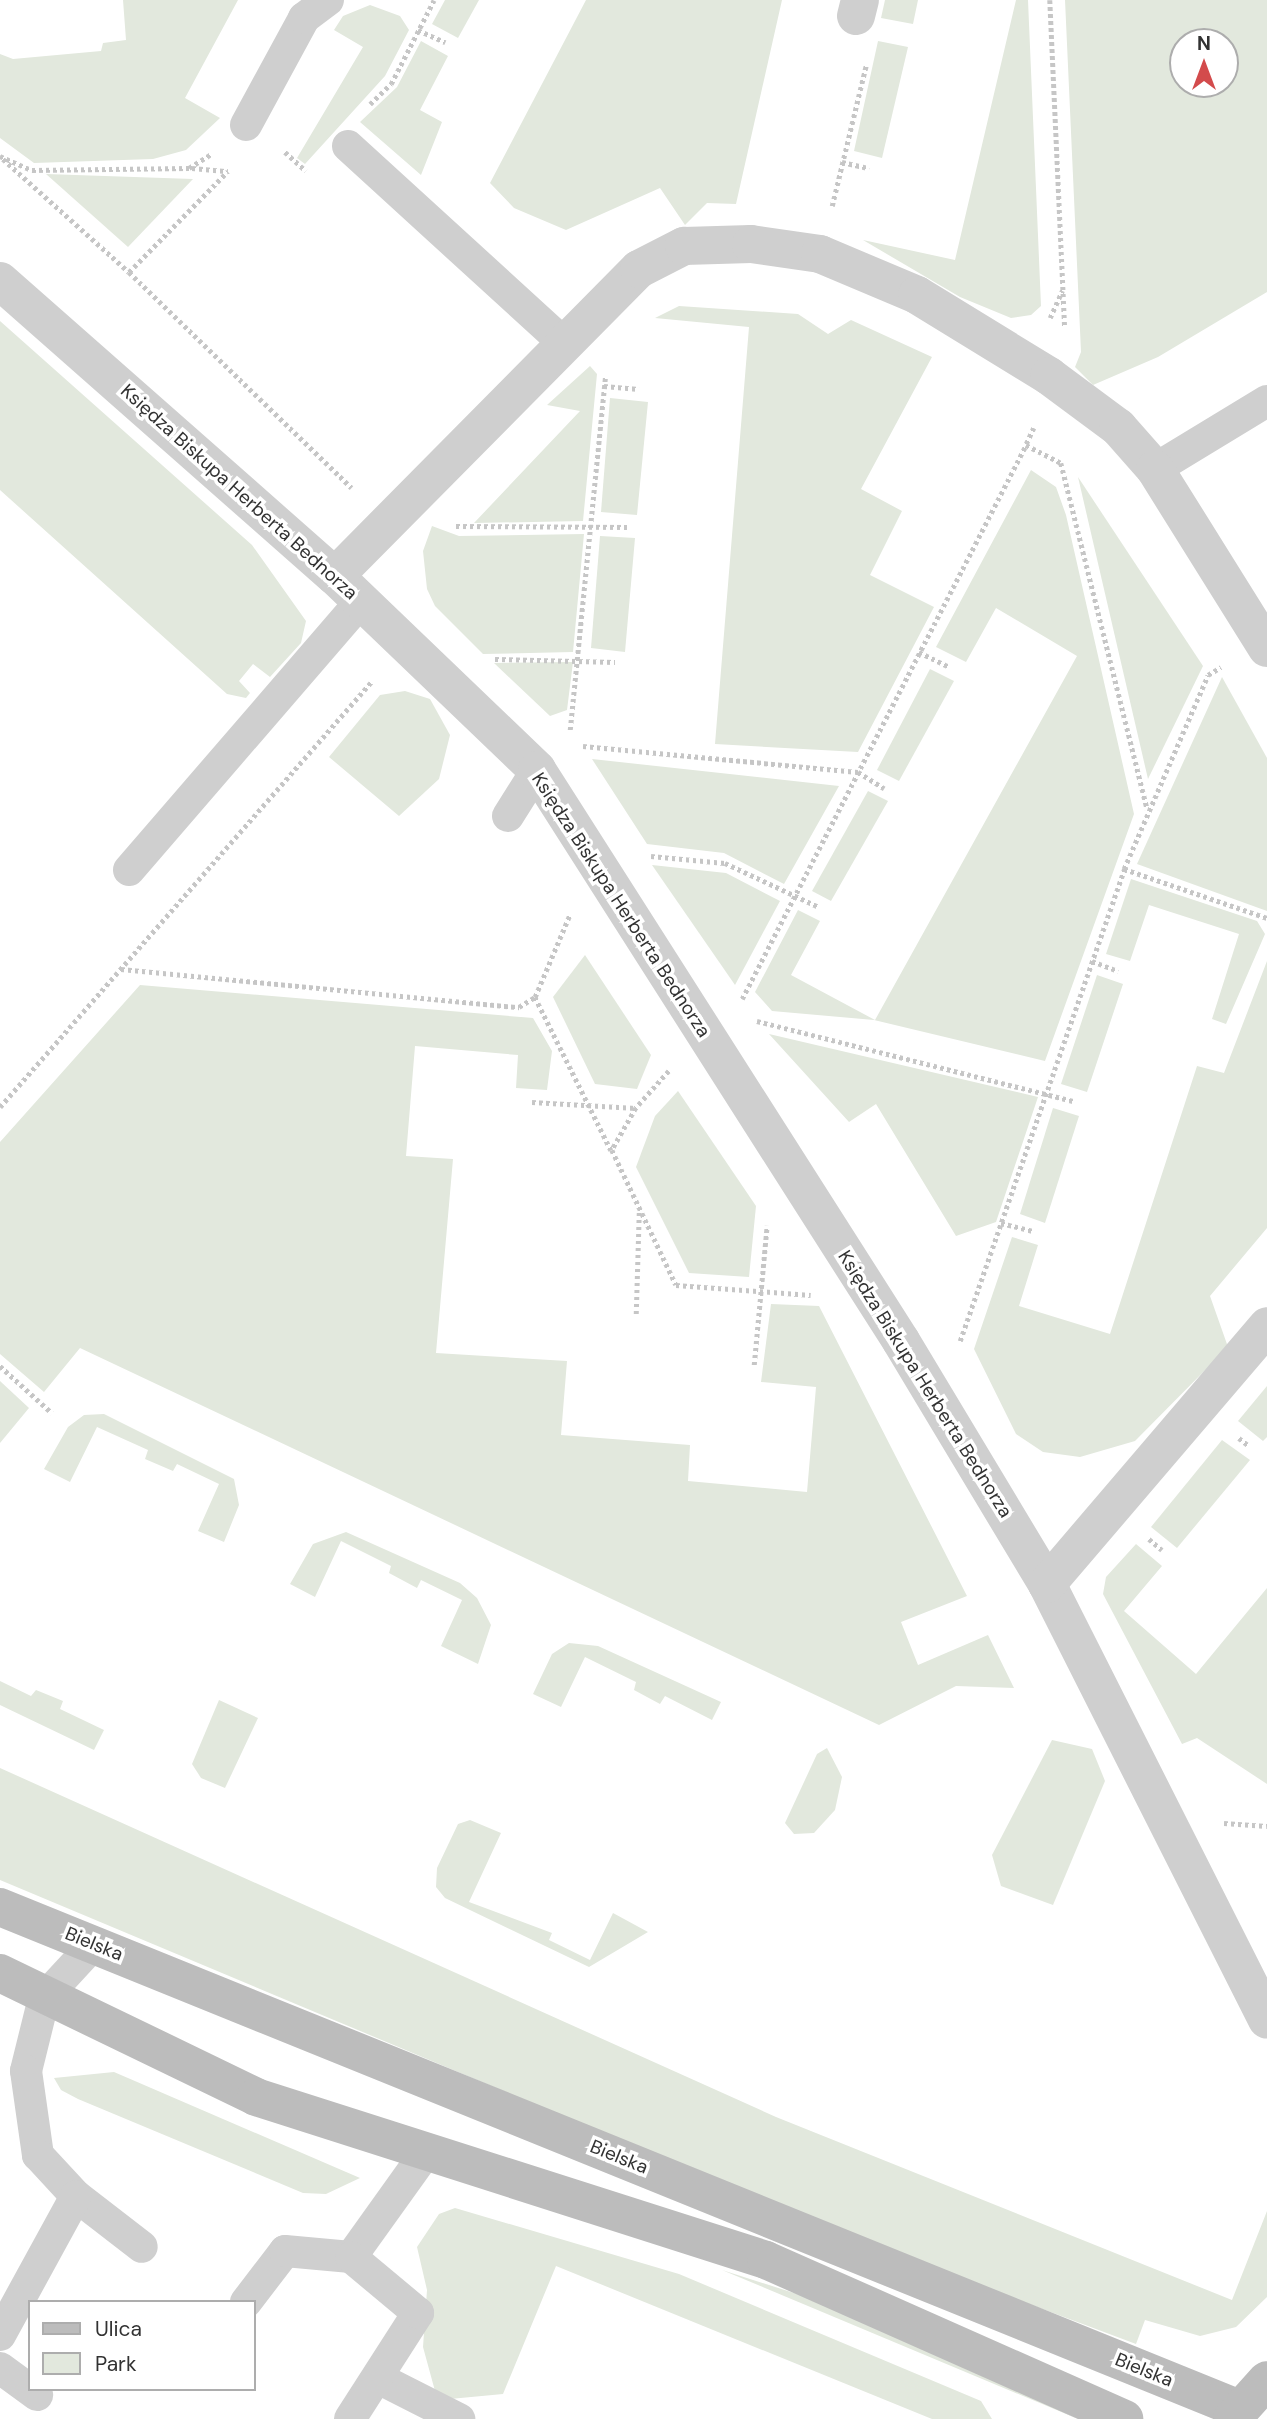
<!DOCTYPE html>
<meta charset="utf-8">
<style>
body{margin:0}
#map{position:relative;width:1267px;height:2419px;overflow:hidden;background:#fff;font-family:"DM Sans",sans-serif}
div>[style]{position:absolute}
[style*='--x']{left:calc(var(--x)*1px);top:calc(var(--y)*1px);width:calc(var(--w)*1px);rotate:calc(var(--a)*1deg)}
.green>*{inset:0;background:#e2e8dd}
.path>*{height:4.5px;margin-top:-2.25px;transform-origin:0;background:repeating-linear-gradient(90deg,#c6c6c6 0 3.5px,transparent 0 7px)}
.lane>*{height:32px;margin:-16px;padding:0 16px;transform-origin:16px;border-radius:16px;background:#cfcfcf}
.street>*{height:38px;margin:-19px;padding:0 19px;transform-origin:19px;border-radius:19px;background:#cfcfcf}
.secondary>*{height:38px;margin:-19px;padding:0 19px;transform-origin:19px;border-radius:19px;background:#bcbcbc}
span{translate:-50% -50%;white-space:nowrap;text-align:center;line-height:1.15;-webkit-text-stroke:7px #fff;paint-order:stroke}
.street-label{font-size:19px;color:#323232}
.legend{position:absolute;left:28px;top:2300px;width:228px;height:91px;box-sizing:border-box;background:#fff;border:2px solid #adadad;margin:0;padding:9px 12px;list-style:none;font-size:21px;color:#323232}
.legend li{display:flex;align-items:center;gap:14px;height:35px}
.legend b{width:35px;border:2px solid #adadad}
.north{position:absolute;left:1169px;top:28px;width:70px;height:70px;box-sizing:border-box;background:#fff;border:2px solid #adadad;border-radius:50%;rotate:0deg;font-size:19px;font-weight:700;line-height:28px;text-align:center;color:#323232}
.north::after{content:'';display:block;margin:auto;width:24px;height:32px;background:#d34b4c;clip-path:polygon(50% 0,100% 100%,50% 72%,0 100%)}
</style>
<div id="map">
<div class="green">
<i style="clip-path:polygon(123px 0,238px 0,185px 98px,220px 118px,186px 150px,153px 159px,34px 163px,0 138px,0 54px,13px 59px,101px 51px,103px 43px,126px 40px)"></i>
<i style="clip-path:polygon(445px 0,479px 0,458px 38px,432px 24px)"></i>
<i style="clip-path:polygon(586px 0,782px 0,736px 204px,707px 203px,685px 225px,660px 188px,566px 230px,514px 208px,490px 183px)"></i>
<i style="clip-path:polygon(885px 0,918px 0,913px 24px,881px 18px)"></i>
<i style="clip-path:polygon(1016px 0,1028px 0,1041px 306px,1031px 315px,1011px 318px,960px 297px,863px 240px,955px 260px)"></i>
<i style="clip-path:polygon(evenodd,1065px 0,1267px 0,1267px 292px,1158px 357px,1093px 385px,1075px 367px,1081px 352px,1065px 0,1183px 42px,1225px 42px,1225px 84px,1183px 84px,1183px 42px)"></i>
<i style="clip-path:polygon(370px 5px,400px 16px,409px 30px,385px 76px,305px 164px,297px 158px,363px 47px,334px 30px,343px 16px)"></i>
<i style="clip-path:polygon(421px 41px,448px 56px,420px 110px,442px 122px,421px 175px,360px 122px,397px 87px)"></i>
<i style="clip-path:polygon(878px 41px,908px 47px,882px 158px,854px 151px)"></i>
<i style="clip-path:polygon(46px 174px,193px 179px,128px 247px)"></i>
<i style="clip-path:polygon(679px 306px,798px 314px,828px 334px,851px 320px,932px 357px,861px 489px,902px 511px,870px 575px,934px 607px,858px 752px,715px 744px,749px 327px,655px 318px)"></i>
<i style="clip-path:polygon(0 321px,252px 545px,306px 621px,301px 643px,270px 677px,253px 664px,239px 681px,250px 693px,246px 698px,227px 694px,0 490px)"></i>
<i style="clip-path:polygon(590px 366px,597px 374px,583px 521px,474px 523px,580px 411px,547px 405px)"></i>
<i style="clip-path:polygon(610px 398px,648px 402px,637px 515px,601px 512px)"></i>
<i style="clip-path:polygon(1031px 470px,1056px 487px,1066px 515px,1134px 814px,1045px 1061px,874px 1020px,772px 1011px,755px 992px,798px 910px,820px 921px,791px 975px,875px 1020px,1077px 656px,996px 608px,966px 662px,936px 647px)"></i>
<i style="clip-path:polygon(1078px 477px,1203px 666px,1148px 779px)"></i>
<i style="clip-path:polygon(432px 526px,459px 536px,584px 534px,573px 652px,483px 654px,435px 606px,427px 589px,423px 551px)"></i>
<i style="clip-path:polygon(600px 536px,635px 538px,625px 652px,591px 648px)"></i>
<i style="clip-path:polygon(573px 662px,567px 710px,550px 716px,494px 663px)"></i>
<i style="clip-path:polygon(930px 669px,954px 681px,899px 781px,877px 770px)"></i>
<i style="clip-path:polygon(1222px 677px,1267px 758px,1267px 911px,1137px 864px)"></i>
<i style="clip-path:polygon(405px 691px,430px 699px,450px 735px,439px 779px,399px 816px,329px 757px,380px 695px)"></i>
<i style="clip-path:polygon(592px 759px,839px 786px,784px 884px,724px 853px,647px 844px)"></i>
<i style="clip-path:polygon(868px 791px,888px 801px,831px 901px,812px 891px)"></i>
<i style="clip-path:polygon(652px 865px,726px 873px,780px 901px,735px 985px)"></i>
<i style="clip-path:polygon(1131px 879px,1257px 921px,1265px 934px,1226px 1024px,1212px 1019px,1239px 934px,1149px 905px,1130px 961px,1106px 954px)"></i>
<i style="clip-path:polygon(585px 955px,651px 1055px,637px 1089px,595px 1084px,553px 997px)"></i>
<i style="clip-path:polygon(1267px 961px,1267px 1228px,1210px 1296px,1228px 1347px,1135px 1441px,1080px 1457px,1043px 1452px,1016px 1434px,974px 1349px,1012px 1237px,1038px 1245px,1019px 1306px,1110px 1334px,1197px 1066px,1224px 1073px)"></i>
<i style="clip-path:polygon(1097px 975px,1123px 984px,1087px 1092px,1061px 1084px)"></i>
<i style="clip-path:polygon(140px 985px,533px 1018px,552px 1051px,547px 1090px,516px 1088px,518px 1055px,415px 1046px,406px 1156px,453px 1159px,436px 1353px,567px 1361px,561px 1435px,690px 1445px,688px 1481px,807px 1492px,816px 1387px,761px 1382px,771px 1304px,819px 1306px,967px 1596px,901px 1622px,918px 1665px,988px 1635px,1014px 1688px,956px 1686px,879px 1725px,80px 1348px,44px 1392px,0 1354px,0 1142px)"></i>
<i style="clip-path:polygon(769px 1034px,1038px 1097px,996px 1222px,956px 1236px,876px 1104px,849px 1122px)"></i>
<i style="clip-path:polygon(678px 1091px,756px 1206px,749px 1277px,689px 1273px,636px 1167px,655px 1116px)"></i>
<i style="clip-path:polygon(1053px 1108px,1079px 1116px,1045px 1223px,1020px 1214px)"></i>
<i style="clip-path:polygon(0 1381px,29px 1408px,0 1443px)"></i>
<i style="clip-path:polygon(1267px 1386px,1267px 1437px,1263px 1441px,1238px 1421px)"></i>
<i style="clip-path:polygon(104px 1414px,234px 1479px,239px 1505px,224px 1542px,198px 1531px,219px 1484px,177px 1464px,173px 1471px,145px 1459px,148px 1450px,97px 1427px,70px 1482px,44px 1469px,68px 1427px,84px 1415px)"></i>
<i style="clip-path:polygon(1222px 1440px,1250px 1460px,1177px 1548px,1151px 1527px)"></i>
<i style="clip-path:polygon(346px 1532px,460px 1583px,477px 1598px,491px 1625px,478px 1664px,441px 1646px,462px 1600px,421px 1580px,417px 1588px,389px 1573px,391px 1566px,341px 1541px,315px 1597px,290px 1584px,313px 1544px)"></i>
<i style="clip-path:polygon(1136px 1544px,1162px 1566px,1124px 1611px,1196px 1674px,1267px 1588px,1267px 1784px,1197px 1738px,1182px 1744px,1103px 1594px,1106px 1577px)"></i>
<i style="clip-path:polygon(569px 1643px,598px 1646px,721px 1702px,712px 1720px,665px 1696px,660px 1704px,634px 1690px,636px 1682px,585px 1657px,561px 1707px,533px 1694px,552px 1654px)"></i>
<i style="clip-path:polygon(0 1681px,31px 1696px,36px 1690px,63px 1701px,60px 1709px,104px 1730px,94px 1750px,0 1705px)"></i>
<i style="clip-path:polygon(219px 1700px,258px 1718px,225px 1788px,201px 1778px,192px 1764px)"></i>
<i style="clip-path:polygon(1052px 1740px,1092px 1749px,1105px 1781px,1053px 1905px,1001px 1886px,992px 1855px)"></i>
<i style="clip-path:polygon(827px 1748px,842px 1777px,835px 1810px,814px 1833px,794px 1834px,785px 1823px,817px 1754px)"></i>
<i style="clip-path:polygon(0 1768px,776px 2117px,1232px 2300px,1267px 2211px,1267px 2297px,1236px 2327px,1200px 2336px,1145px 2320px,1136px 2344px,866px 2243px,0 1880px)"></i>
<i style="clip-path:polygon(470px 1820px,501px 1833px,469px 1902px,552px 1933px,549px 1940px,590px 1960px,613px 1913px,648px 1932px,589px 1967px,445px 1898px,436px 1887px,437px 1868px,458px 1824px)"></i>
<i style="clip-path:polygon(114px 2072px,360px 2178px,326px 2194px,303px 2193px,78px 2099px,61px 2090px,54px 2078px)"></i>
<i style="clip-path:polygon(455px 2208px,679px 2274px,981px 2401px,992px 2419px,932px 2419px,556px 2266px,503px 2394px,450px 2399px,435px 2391px,423px 2347px,427px 2290px,417px 2247px,439px 2214px)"></i>
<i style="clip-path:polygon(722px 2270px,866px 2316px,1078px 2419px)"></i>
</div>
<div class="path">
<i style="--x:1050;--y:0;--w:326;--a:87.4"></i>
<i style="--x:418;--y:30;--w:30;--a:24"></i>
<i style="--x:370;--y:104;--w:29;--a:-44"></i>
<i style="--x:391;--y:84;--w:94;--a:-62.9"></i>
<i style="--x:285;--y:152;--w:28;--a:42"></i>
<i style="--x:0;--y:156;--w:35;--a:24"></i>
<i style="--x:32;--y:170;--w:157;--a:-0.7"></i>
<i style="--x:189;--y:168;--w:25;--a:-32"></i>
<i style="--x:3;--y:159;--w:169;--a:41.9"></i>
<i style="--x:129;--y:272;--w:141;--a:-45.6"></i>
<i style="--x:842;--y:162;--w:28;--a:13"></i>
<i style="--x:192;--y:168;--w:36;--a:5"></i>
<i style="--x:832;--y:206;--w:145;--a:-76.4"></i>
<i style="--x:129;--y:272;--w:310;--a:44.1"></i>
<i style="--x:1050;--y:318;--w:30;--a:-66"></i>
<i style="--x:604;--y:386;--w:35;--a:5"></i>
<i style="--x:1034;--y:428;--w:19;--a:115"></i>
<i style="--x:1026;--y:445;--w:39;--a:27"></i>
<i style="--x:1061;--y:463;--w:357;--a:76"></i>
<i style="--x:456;--y:526;--w:171;--a:0.3"></i>
<i style="--x:919;--y:652;--w:34;--a:26"></i>
<i style="--x:495;--y:659;--w:120;--a:1.4"></i>
<i style="--x:570;--y:730;--w:355;--a:-84.3"></i>
<i style="--x:583;--y:746;--w:276;--a:5.4"></i>
<i style="--x:858;--y:772;--w:31;--a:32"></i>
<i style="--x:651;--y:856;--w:74;--a:5.4"></i>
<i style="--x:725;--y:863;--w:102;--a:25.1"></i>
<i style="--x:1124;--y:869;--w:151;--a:18.9"></i>
<i style="--x:1092;--y:961;--w:28;--a:21"></i>
<i style="--x:121;--y:969;--w:400;--a:5.5"></i>
<i style="--x:519;--y:1007;--w:19;--a:-32"></i>
<i style="--x:535;--y:997;--w:90;--a:-67.1"></i>
<i style="--x:535;--y:997;--w:171;--a:63.6"></i>
<i style="--x:742;--y:999;--w:623;--a:-62.86"></i>
<i style="--x:757;--y:1021;--w:327;--a:14.2"></i>
<i style="--x:669;--y:1071;--w:50;--a:131.7"></i>
<i style="--x:636;--y:1108;--w:48;--a:119.7"></i>
<i style="--x:612;--y:1150;--w:149;--a:64.6"></i>
<i style="--x:676;--y:1285;--w:135;--a:4.2"></i>
<i style="--x:532;--y:1102;--w:104;--a:3.3"></i>
<i style="--x:0;--y:1107;--w:566;--a:-48.87"></i>
<i style="--x:1001;--y:1223;--w:33;--a:14"></i>
<i style="--x:636;--y:1314;--w:104;--a:-88.3"></i>
<i style="--x:960;--y:1341;--w:500;--a:-70.8"></i>
<i style="--x:1124;--y:869;--w:211;--a:-66.6"></i>
<i style="--x:1208;--y:675;--w:15;--a:-32"></i>
<i style="--x:754;--y:1365;--w:140;--a:-84.7"></i>
<i style="--x:0;--y:1366;--w:70;--a:42.1"></i>
<i style="--x:1239;--y:1438;--w:11;--a:38"></i>
<i style="--x:1149;--y:1539;--w:17;--a:40"></i>
<i style="--x:1224;--y:1823;--w:43;--a:4"></i>
</div>
<div class="lane">
<i style="--x:246;--y:125;--w:122;--a:-61.5"></i>
<i style="--x:304;--y:18;--w:30;--a:-37"></i>
<i style="--x:348;--y:146;--w:294;--a:42.4"></i>
<i style="--x:1155;--y:469;--w:131;--a:-31.3"></i>
<i style="--x:508;--y:816;--w:54;--a:-57.8"></i>
<i style="--x:129;--y:870;--w:355;--a:-49.2"></i>
<i style="--x:94;--y:1944;--w:74;--a:132.8"></i>
<i style="--x:44;--y:1998;--w:75;--a:103.9"></i>
<i style="--x:26;--y:2071;--w:85;--a:81.9"></i>
<i style="--x:38;--y:2155;--w:56;--a:47.2"></i>
<i style="--x:76;--y:2196;--w:83;--a:37.7"></i>
<i style="--x:246;--y:2302;--w:64;--a:-52.6"></i>
<i style="--x:285;--y:2251;--w:66;--a:5.2"></i>
<i style="--x:351;--y:2257;--w:125;--a:-54.4"></i>
<i style="--x:0;--y:2335;--w:158;--a:-61.3"></i>
<i style="--x:0;--y:2368;--w:46;--a:36.1"></i>
<i style="--x:380;--y:2379;--w:89;--a:26.9"></i>
<i style="--x:350;--y:2419;--w:126;--a:-57.3"></i>
<i style="--x:418;--y:2313;--w:87;--a:-140.1"></i>
</div>
<div class="street">
<i style="--x:856;--y:16;--w:16;--a:-76"></i>
<i style="--x:0;--y:281;--w:446;--a:41.4"></i>
<i style="--x:335;--y:576;--w:280;--a:43.8"></i>
<i style="--x:537;--y:770;--w:677;--a:57.48"></i>
<i style="--x:901;--y:1341;--w:283;--a:59"></i>
<i style="--x:1047;--y:1584;--w:488;--a:63.2"></i>
<i style="--x:335;--y:576;--w:432;--a:-45.3"></i>
<i style="--x:639;--y:269;--w:51;--a:-27.1"></i>
<i style="--x:684;--y:246;--w:67;--a:-1.7"></i>
<i style="--x:751;--y:244;--w:70;--a:8.2"></i>
<i style="--x:820;--y:254;--w:105;--a:22.9"></i>
<i style="--x:917;--y:295;--w:155;--a:31.5"></i>
<i style="--x:1049;--y:376;--w:86;--a:36.5"></i>
<i style="--x:1118;--y:427;--w:56;--a:48.6"></i>
<i style="--x:1155;--y:469;--w:211;--a:58"></i>
<i style="--x:1047;--y:1584;--w:339;--a:-49.5"></i>
</div>
<div class="secondary">
<i style="--x:0;--y:1907;--w:1335;--a:22.05"></i>
<i style="--x:0;--y:1973;--w:284;--a:25.8"></i>
<i style="--x:256;--y:2097;--w:535;--a:17.72"></i>
<i style="--x:766;--y:2260;--w:392;--a:23.9"></i>
<i style="--x:1232;--y:2419;--w:52;--a:-48.1"></i>
</div>
<div class="street-label">
<span style="left:239px;top:492px;rotate:42deg">Księdza Biskupa Herberta Bednorza</span>
<span style="left:621px;top:905px;rotate:57deg">Księdza Biskupa Herberta Bednorza</span>
<span style="left:925px;top:1384px;rotate:58deg">Księdza Biskupa Herberta Bednorza</span>
<span style="left:94px;top:1944px;rotate:22deg">Bielska</span>
<span style="left:619px;top:2157px;rotate:22deg">Bielska</span>
<span style="left:1144px;top:2370px;rotate:22deg">Bielska</span>
</div>
<ul class="legend">
<li><b style="height:9px;background:#bcbcbc"></b>Ulica</li>
<li><b style="height:19px;background:#e2e8dd"></b>Park</li>
</ul>
<div class="north">N</div>
</div>
